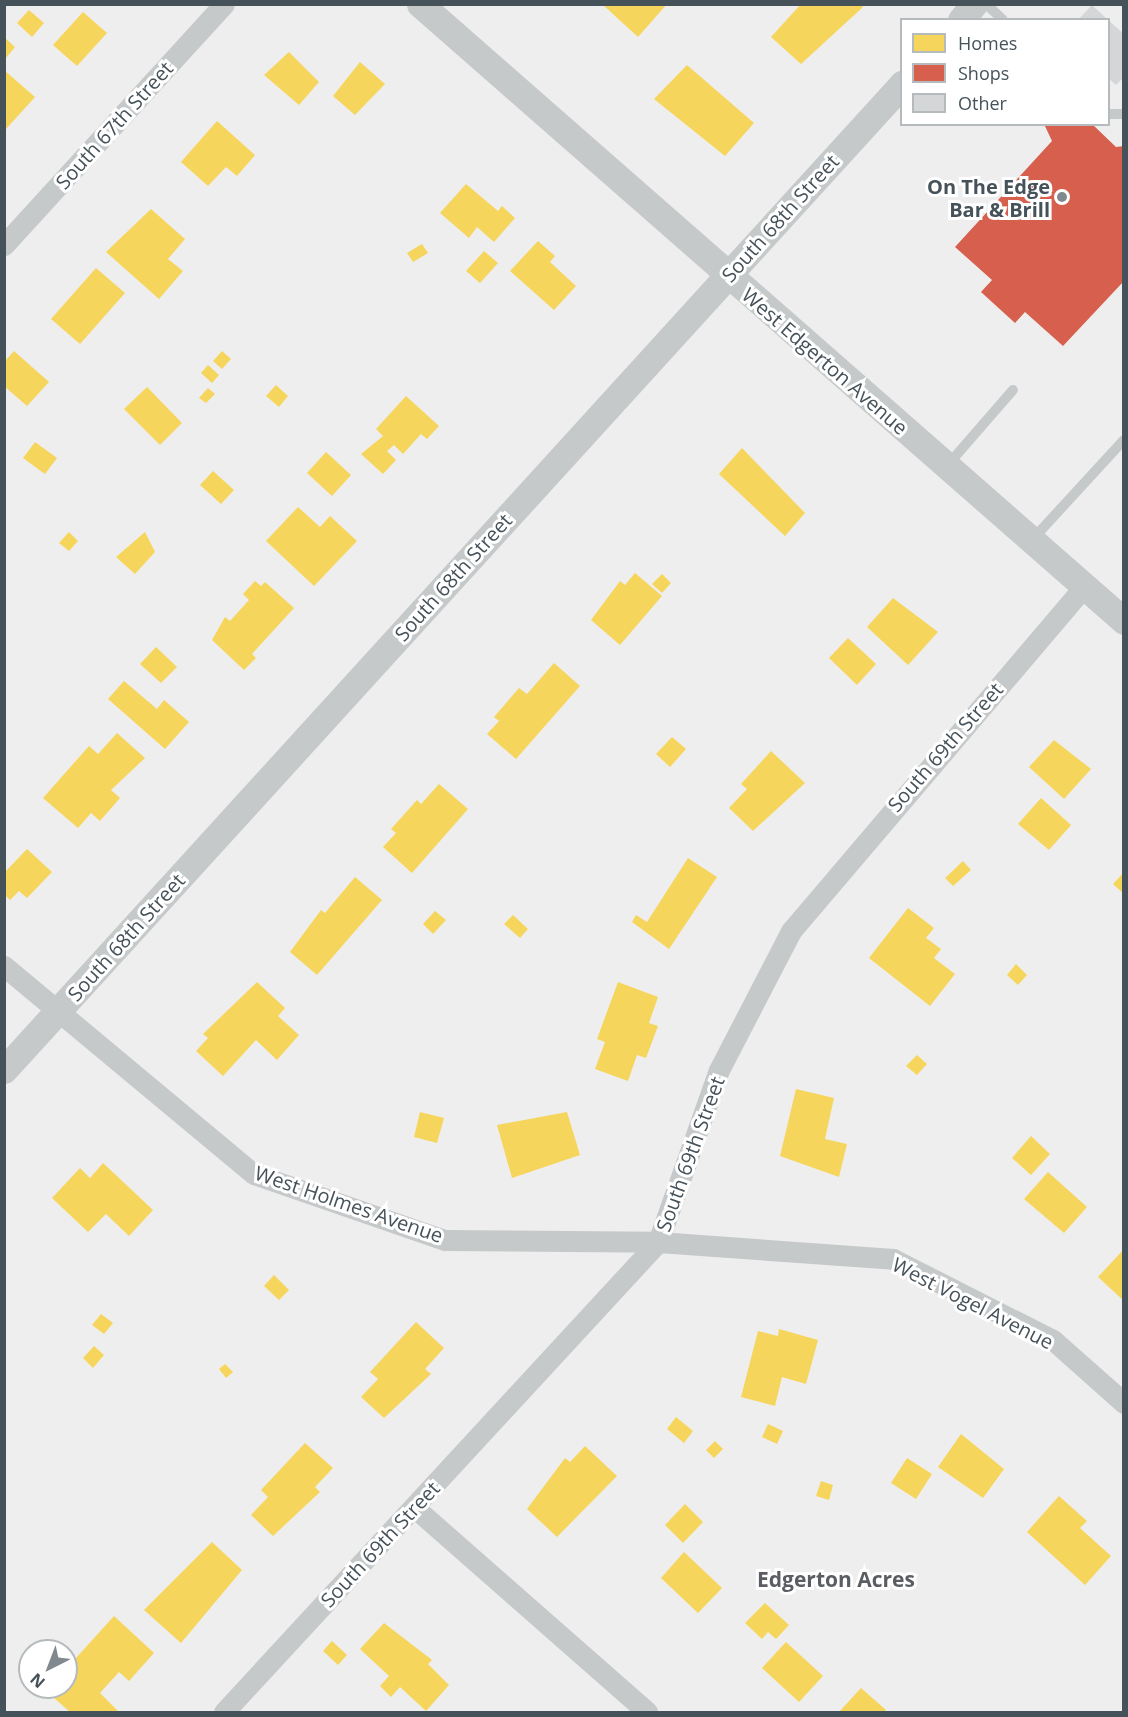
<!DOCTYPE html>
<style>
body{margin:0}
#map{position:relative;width:1128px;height:1717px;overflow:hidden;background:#efeeee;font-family:"Open Sans",sans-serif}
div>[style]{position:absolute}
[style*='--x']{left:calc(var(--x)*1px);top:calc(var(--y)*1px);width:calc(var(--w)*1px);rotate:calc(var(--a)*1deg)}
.homes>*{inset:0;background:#f6d55c}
.shops>*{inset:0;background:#d6604d}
.building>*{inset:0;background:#d5d6d7}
.service>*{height:10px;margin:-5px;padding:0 5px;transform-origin:5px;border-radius:5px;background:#c6c9ca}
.minor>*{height:21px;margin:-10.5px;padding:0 10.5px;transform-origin:10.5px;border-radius:10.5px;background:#c6c9ca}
.tertiary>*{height:27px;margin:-13.5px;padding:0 13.5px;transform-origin:13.5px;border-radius:13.5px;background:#c6c9ca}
.dots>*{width:16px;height:16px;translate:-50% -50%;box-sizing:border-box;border:3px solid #fff;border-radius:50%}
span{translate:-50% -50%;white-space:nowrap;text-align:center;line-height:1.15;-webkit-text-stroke:6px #fff;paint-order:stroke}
.street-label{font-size:20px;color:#46525a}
.poi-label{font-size:20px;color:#46525a;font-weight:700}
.right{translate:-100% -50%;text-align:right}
.neighbourhood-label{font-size:21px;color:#5a5e62;font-weight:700}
.frame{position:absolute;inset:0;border:6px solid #46525a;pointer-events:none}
.legend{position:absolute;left:900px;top:18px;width:210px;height:108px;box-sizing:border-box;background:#fff;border:2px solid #b5babd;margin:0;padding:8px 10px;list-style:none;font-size:18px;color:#46525a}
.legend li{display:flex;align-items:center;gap:12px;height:30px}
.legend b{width:30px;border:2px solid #b5babd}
.north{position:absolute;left:18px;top:1639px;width:60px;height:60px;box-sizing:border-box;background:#fff;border:2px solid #b5babd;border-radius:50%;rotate:222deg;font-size:16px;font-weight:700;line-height:24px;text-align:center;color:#46525a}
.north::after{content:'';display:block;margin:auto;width:21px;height:27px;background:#81898e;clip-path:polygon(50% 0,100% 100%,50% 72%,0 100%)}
</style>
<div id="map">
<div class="homes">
<i style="clip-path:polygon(602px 4px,667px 4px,638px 37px)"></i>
<i style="clip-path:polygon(801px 4px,861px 4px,863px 7px,801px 64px,771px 37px)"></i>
<i style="clip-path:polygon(29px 10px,44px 23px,32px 37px,17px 23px)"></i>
<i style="clip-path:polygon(83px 12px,107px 33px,77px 66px,53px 45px)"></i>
<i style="clip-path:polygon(4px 37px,15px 47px,6px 58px,4px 56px)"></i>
<i style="clip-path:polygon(289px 52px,319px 82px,299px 105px,264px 75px)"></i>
<i style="clip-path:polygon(360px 62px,385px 84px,355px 115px,333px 96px)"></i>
<i style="clip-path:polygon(687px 65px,754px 123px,725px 156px,654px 99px)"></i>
<i style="clip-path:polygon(4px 70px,35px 97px,6px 129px,4px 128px)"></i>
<i style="clip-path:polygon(217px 121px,255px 155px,237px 176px,226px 167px,208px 186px,181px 162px)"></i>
<i style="clip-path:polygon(466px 184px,498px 211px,502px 206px,515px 218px,494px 242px,477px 227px,469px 238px,440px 213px)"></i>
<i style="clip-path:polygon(151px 209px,185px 239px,168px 259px,183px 271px,159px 299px,106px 252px)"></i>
<i style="clip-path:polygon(538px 241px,555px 256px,550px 262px,576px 286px,554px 310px,510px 271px)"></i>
<i style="clip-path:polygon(422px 244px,428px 253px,413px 262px,407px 253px)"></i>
<i style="clip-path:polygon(484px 251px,498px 263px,480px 283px,466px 271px)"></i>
<i style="clip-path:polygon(96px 268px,125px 293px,80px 344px,51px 319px)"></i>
<i style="clip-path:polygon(14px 351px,49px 382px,27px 406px,4px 386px,4px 362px)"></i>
<i style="clip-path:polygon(222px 351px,231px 359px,222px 369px,213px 361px)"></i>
<i style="clip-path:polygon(208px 365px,219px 375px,212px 383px,201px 373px)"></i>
<i style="clip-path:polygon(276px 385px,288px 396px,279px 407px,266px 396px)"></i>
<i style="clip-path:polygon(147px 387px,182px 423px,160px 445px,124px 409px)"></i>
<i style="clip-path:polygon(208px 388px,215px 394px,206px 403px,199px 398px)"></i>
<i style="clip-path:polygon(406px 396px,439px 426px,427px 439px,421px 434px,403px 454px,394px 445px,387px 451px,396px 460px,383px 474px,361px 454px,383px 436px,376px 429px)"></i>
<i style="clip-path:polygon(35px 442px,57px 458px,45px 474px,23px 458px)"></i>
<i style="clip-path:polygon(742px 448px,805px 513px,785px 536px,719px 474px)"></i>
<i style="clip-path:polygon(326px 452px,351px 475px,332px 496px,307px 473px)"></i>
<i style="clip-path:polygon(213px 471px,234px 490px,221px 504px,200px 485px)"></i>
<i style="clip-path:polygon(298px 507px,320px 527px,330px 516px,357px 541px,314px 586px,266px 541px)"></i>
<i style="clip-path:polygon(69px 532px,78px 541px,69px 551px,59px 543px)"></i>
<i style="clip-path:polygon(145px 532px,155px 552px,135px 574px,116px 557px)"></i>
<i style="clip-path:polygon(635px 573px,662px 596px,620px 645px,591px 620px,620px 581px,625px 585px)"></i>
<i style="clip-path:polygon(662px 574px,671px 583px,662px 593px,652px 584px)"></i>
<i style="clip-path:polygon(255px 581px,261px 586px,265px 582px,294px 608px,252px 654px,256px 658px,244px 670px,212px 640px,225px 617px,230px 621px,249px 600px,243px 594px)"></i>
<i style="clip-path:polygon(893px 598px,938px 632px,908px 665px,867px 627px)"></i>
<i style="clip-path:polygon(848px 638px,876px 664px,857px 685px,829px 658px)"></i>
<i style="clip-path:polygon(156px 647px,177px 667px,161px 683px,140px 664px)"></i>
<i style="clip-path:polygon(554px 663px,580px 686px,516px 759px,487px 734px,499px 721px,494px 717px,519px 688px,527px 694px)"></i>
<i style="clip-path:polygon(124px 681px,157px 709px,164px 700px,189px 722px,165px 749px,108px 699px)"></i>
<i style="clip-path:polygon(117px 733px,145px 758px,111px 790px,120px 798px,100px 821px,91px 813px,78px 828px,43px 798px,89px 746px,98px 754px)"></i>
<i style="clip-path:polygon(672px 737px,686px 749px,670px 767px,656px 754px)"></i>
<i style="clip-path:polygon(1054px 740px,1091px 769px,1064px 799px,1029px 767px)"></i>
<i style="clip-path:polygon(771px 751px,805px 783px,753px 831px,729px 808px,747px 789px,741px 784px)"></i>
<i style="clip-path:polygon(439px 784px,468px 809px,412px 873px,383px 847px,396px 833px,391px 829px,417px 800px,421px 804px)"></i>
<i style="clip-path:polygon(1041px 798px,1071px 825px,1049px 850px,1018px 824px)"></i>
<i style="clip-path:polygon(27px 849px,52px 872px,27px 898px,19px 891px,10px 900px,4px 894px,4px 873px)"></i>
<i style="clip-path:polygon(688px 858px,717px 877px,669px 949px,632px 922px,636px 915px,647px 922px)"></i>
<i style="clip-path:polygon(963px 861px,971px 870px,953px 886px,945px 878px)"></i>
<i style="clip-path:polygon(1124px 872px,1124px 894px,1113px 884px)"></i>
<i style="clip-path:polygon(355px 877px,382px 900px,317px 975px,290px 952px,321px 910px,325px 913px)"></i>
<i style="clip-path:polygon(908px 908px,934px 928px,926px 938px,941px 949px,934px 958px,955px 974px,930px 1006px,869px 958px)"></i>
<i style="clip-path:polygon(435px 911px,446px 920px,433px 934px,423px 924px)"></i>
<i style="clip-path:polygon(513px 915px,528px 929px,520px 938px,504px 924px)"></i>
<i style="clip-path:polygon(1016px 964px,1027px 975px,1018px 985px,1007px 975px)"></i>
<i style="clip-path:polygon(257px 982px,285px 1008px,278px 1016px,299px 1035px,277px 1060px,256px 1040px,223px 1076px,196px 1051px,208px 1038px,203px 1034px)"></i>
<i style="clip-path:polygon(618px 982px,658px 997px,649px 1023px,658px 1026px,646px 1058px,637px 1055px,628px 1081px,595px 1069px,605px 1042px,597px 1039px)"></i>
<i style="clip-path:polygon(917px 1055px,927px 1064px,917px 1075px,906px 1066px)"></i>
<i style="clip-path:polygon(796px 1089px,834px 1098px,825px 1139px,847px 1144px,839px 1177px,780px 1156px)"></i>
<i style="clip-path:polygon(420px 1112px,444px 1118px,437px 1143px,414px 1137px)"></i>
<i style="clip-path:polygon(567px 1112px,580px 1155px,512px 1178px,497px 1125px)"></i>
<i style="clip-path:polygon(1031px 1136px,1050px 1154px,1031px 1175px,1012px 1158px)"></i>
<i style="clip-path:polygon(103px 1163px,153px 1210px,129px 1236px,106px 1214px,88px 1232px,52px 1198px,80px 1168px,90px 1178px)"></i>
<i style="clip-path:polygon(1048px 1172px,1087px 1207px,1064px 1233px,1024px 1199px)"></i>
<i style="clip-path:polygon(1124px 1249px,1124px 1301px,1098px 1277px)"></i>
<i style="clip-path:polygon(274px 1275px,289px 1290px,279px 1300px,264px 1286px)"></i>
<i style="clip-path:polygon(101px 1314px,113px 1323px,104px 1334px,92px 1325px)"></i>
<i style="clip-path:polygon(416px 1322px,444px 1348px,425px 1369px,431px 1374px,384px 1418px,361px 1397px,378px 1379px,370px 1372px)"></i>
<i style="clip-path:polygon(779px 1329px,818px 1340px,806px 1384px,782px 1377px,775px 1406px,741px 1397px,758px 1331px,778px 1336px)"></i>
<i style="clip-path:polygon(94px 1346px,104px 1355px,93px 1368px,83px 1358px)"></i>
<i style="clip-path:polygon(225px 1364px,233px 1372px,226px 1378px,219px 1369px)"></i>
<i style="clip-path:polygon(676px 1417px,693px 1431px,684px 1443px,667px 1429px)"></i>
<i style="clip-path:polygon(768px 1424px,783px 1431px,777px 1444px,762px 1437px)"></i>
<i style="clip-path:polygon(961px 1434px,1004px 1469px,983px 1498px,938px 1467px)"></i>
<i style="clip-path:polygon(715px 1441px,723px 1449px,714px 1458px,706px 1450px)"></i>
<i style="clip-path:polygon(305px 1443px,333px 1468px,315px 1487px,320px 1492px,273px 1536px,251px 1515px,268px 1497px,261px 1490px)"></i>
<i style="clip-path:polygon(585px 1446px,617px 1476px,557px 1537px,527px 1509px,565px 1458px,570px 1462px)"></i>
<i style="clip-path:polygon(907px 1458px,932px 1474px,916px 1499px,891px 1483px)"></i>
<i style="clip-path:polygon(821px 1481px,833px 1485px,829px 1500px,816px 1496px)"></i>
<i style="clip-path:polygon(1059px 1496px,1087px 1521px,1080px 1528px,1111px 1556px,1085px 1585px,1027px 1532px)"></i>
<i style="clip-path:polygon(685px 1504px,703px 1522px,683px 1543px,665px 1525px)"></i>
<i style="clip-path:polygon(212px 1542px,242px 1570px,181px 1643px,144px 1610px)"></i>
<i style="clip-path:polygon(684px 1552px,722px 1588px,698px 1613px,661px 1578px)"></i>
<i style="clip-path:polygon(765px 1603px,789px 1625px,776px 1639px,768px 1632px,762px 1639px,745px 1623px)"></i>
<i style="clip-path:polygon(114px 1616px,154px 1653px,129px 1681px,119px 1672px,100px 1693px,119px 1712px,70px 1712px,46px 1691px,66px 1687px,66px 1669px)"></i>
<i style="clip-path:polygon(384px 1623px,432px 1660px,428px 1664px,449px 1685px,426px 1711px,400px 1687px,391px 1697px,380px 1686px,389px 1676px,360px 1649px)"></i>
<i style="clip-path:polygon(332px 1641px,347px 1655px,338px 1665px,323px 1651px)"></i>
<i style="clip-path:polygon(786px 1642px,823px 1676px,799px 1702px,762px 1668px)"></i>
<i style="clip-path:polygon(861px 1688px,886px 1710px,884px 1712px,839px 1712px)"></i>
</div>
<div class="shops">
<i style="clip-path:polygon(1044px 124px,1092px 124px,1116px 147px,1124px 146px,1124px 281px,1063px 346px,1025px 312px,1015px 323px,981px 292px,992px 280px,955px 247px,1052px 141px)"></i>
</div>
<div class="building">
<i style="clip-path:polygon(1092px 5px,1108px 20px,1078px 20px)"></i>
<i style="clip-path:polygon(1108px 20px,1124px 34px,1124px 77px,1116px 85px,1108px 78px)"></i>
</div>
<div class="service">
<i style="--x:986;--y:4;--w:23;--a:43"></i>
<i style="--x:1108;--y:114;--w:16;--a:0"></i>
<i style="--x:946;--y:467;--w:102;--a:-49"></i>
<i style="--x:1031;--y:541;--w:137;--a:-47.4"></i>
</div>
<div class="minor">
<i style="--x:4;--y:245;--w:326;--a:-47.6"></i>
<i style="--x:4;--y:966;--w:325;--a:39.8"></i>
<i style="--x:254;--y:1174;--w:202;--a:19.1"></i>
<i style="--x:445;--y:1240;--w:213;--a:0.5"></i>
<i style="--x:658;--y:1242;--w:236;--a:4.1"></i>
<i style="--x:893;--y:1259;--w:179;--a:26.9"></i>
<i style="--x:1053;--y:1340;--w:95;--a:41.6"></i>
<i style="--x:415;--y:1508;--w:309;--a:41.3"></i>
<i style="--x:224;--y:1712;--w:640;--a:-47.28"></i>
<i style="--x:658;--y:1242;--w:182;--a:-70.5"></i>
<i style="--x:719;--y:1070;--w:157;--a:-62.6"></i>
<i style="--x:791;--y:931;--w:452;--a:-49.6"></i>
</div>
<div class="tertiary">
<i style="--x:420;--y:4;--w:936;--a:41.23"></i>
<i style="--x:961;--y:20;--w:21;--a:-51"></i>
<i style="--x:4;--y:1070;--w:1334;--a:-47.67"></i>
</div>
<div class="dots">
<i style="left:1062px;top:197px;background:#81898e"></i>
</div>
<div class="street-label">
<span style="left:114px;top:125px;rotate:-48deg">South 67th Street</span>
<span style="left:780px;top:218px;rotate:-48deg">South 68th Street</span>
<span style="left:825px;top:361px;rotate:41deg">West Edgerton Avenue</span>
<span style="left:453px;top:577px;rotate:-48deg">South 68th Street</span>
<span style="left:945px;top:747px;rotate:-49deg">South 69th Street</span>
<span style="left:126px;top:937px;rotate:-48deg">South 68th Street</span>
<span style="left:690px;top:1154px;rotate:-70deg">South 69th Street</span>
<span style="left:349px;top:1204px;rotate:19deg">West Holmes Avenue</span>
<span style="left:973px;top:1303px;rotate:27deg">West Vogel Avenue</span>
<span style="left:380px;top:1544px;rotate:-47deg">South 69th Street</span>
</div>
<div class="poi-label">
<span class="right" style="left:1050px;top:198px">On The Edge<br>Bar &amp; Brill</span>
</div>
<div class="neighbourhood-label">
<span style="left:836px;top:1579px">Edgerton Acres</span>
</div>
<div class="frame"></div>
<ul class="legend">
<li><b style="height:16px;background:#f6d55c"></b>Homes</li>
<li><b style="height:16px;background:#d6604d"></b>Shops</li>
<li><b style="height:16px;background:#d5d6d7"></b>Other</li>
</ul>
<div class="north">N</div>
</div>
